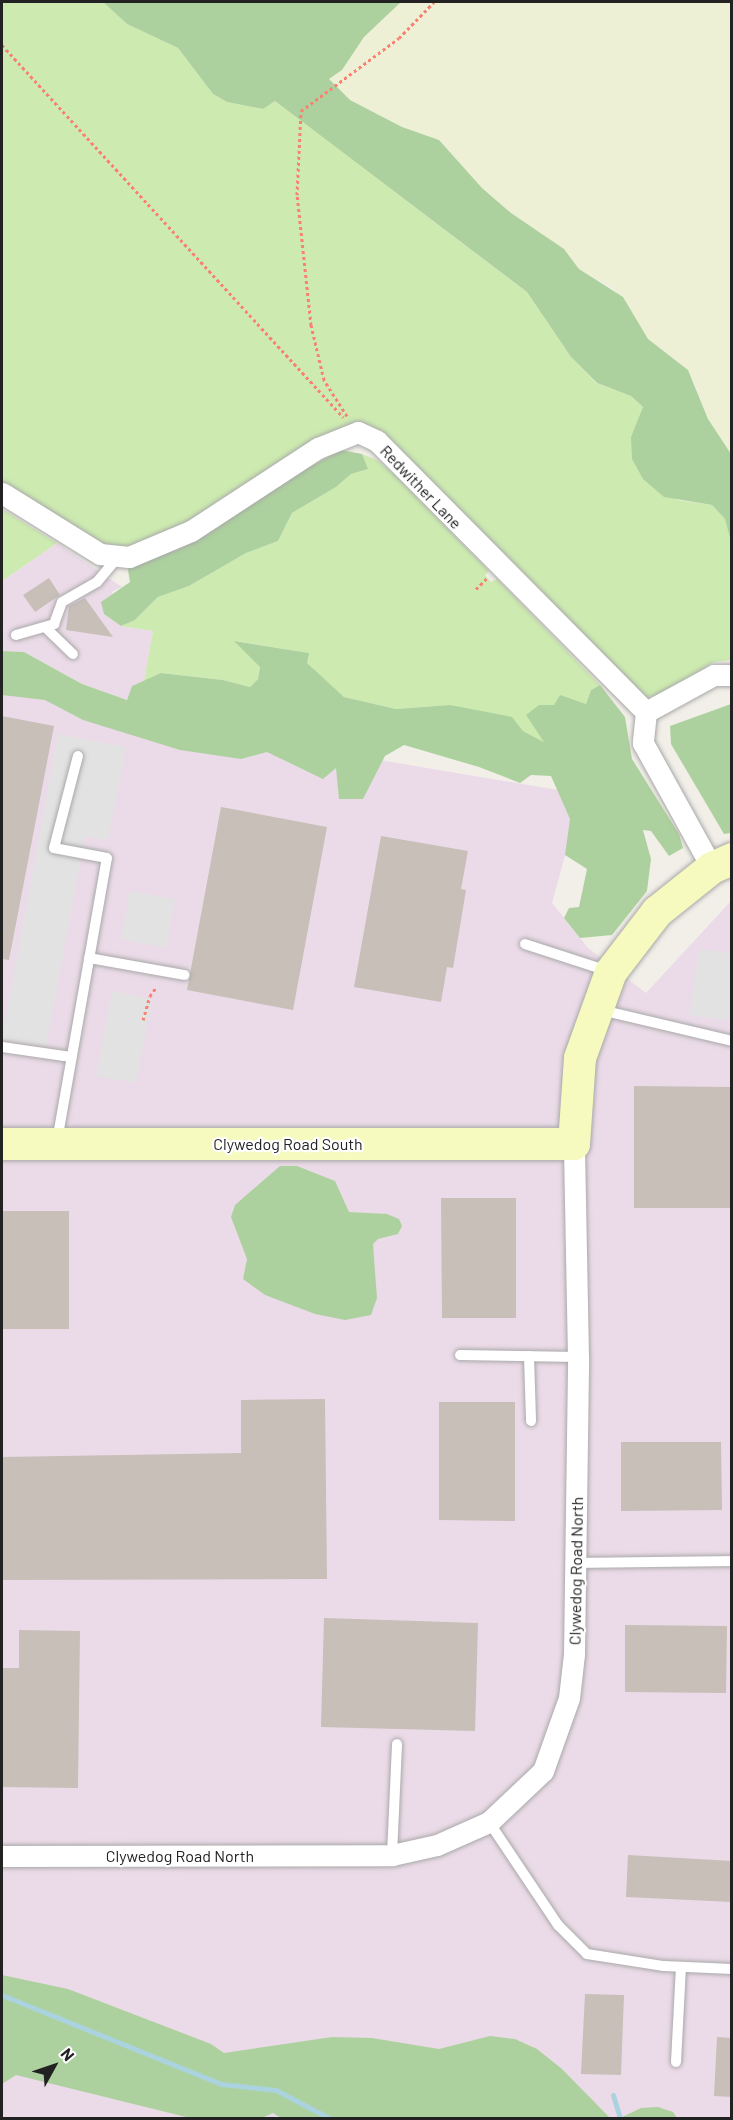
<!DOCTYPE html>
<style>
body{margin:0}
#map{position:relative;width:733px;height:2120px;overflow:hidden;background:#f2efe9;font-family:Barlow,sans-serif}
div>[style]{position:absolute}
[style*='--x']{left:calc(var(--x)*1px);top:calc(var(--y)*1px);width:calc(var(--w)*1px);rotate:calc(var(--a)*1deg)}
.industrial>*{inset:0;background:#ebdbe8}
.farmland>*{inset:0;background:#eef0d5}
.grass>*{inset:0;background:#cdebb0}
.forest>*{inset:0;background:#add19e}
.parking>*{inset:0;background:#e2e2e2}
.stream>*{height:5px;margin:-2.5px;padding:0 2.5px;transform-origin:2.5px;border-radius:2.5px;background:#aad3df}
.building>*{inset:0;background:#c7bfb8}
.path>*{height:3px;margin-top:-1.5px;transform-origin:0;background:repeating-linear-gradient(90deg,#fa8072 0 3px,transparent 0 6px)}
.roads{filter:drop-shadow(0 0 2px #a9a9a9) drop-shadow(0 0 2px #a9a9a9)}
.lane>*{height:10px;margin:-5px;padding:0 5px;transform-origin:5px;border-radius:5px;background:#fff}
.street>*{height:21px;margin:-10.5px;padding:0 10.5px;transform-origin:10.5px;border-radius:10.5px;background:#fff}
.secondary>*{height:32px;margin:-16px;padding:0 16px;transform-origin:16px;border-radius:16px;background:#f7fabf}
span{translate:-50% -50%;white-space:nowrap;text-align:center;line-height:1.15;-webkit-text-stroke:4.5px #fff;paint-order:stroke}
.street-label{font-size:16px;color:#222}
.frame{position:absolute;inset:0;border:3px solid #222;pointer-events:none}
.north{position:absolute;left:24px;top:2036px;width:60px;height:60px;-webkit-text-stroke:4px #fff;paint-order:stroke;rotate:50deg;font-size:16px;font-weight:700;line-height:24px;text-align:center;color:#222}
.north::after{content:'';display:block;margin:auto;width:21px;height:27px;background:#222;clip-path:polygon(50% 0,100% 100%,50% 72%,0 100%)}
</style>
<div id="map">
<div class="industrial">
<i style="clip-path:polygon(57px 543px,122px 587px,113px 591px,104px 614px,121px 626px,153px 631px,144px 681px,132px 686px,127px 700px,82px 684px,24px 652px,2px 651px,2px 581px)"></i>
<i style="clip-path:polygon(2px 677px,213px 732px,582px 794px,552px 903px,588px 948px,646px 993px,731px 901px,731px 2118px,2px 2118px)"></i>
</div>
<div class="farmland">
<i style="clip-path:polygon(401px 2px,731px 2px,731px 454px,708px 419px,694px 381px,679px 362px,648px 339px,614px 289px,579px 269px,564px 249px,511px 213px,482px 188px,439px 140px,402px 127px,350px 100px,329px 79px,342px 70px,364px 37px)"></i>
</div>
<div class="grass">
<i style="clip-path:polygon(2px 2px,103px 2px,127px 24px,178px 48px,213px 94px,227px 102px,262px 109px,275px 101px,527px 292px,571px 357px,596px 383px,631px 396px,643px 407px,639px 419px,677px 500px,712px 505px,725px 519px,732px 541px,731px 660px,714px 662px,660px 696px,644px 697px,362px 428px,189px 524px,125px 551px,92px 542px,2px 485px)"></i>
<i style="clip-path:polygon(362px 454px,377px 460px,394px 474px,489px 571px,485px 575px,491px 582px,497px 579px,600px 685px,591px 690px,586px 704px,554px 706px,526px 715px,546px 743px,523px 731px,450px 705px,396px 709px,344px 697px,306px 663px,308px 653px,236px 641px,260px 667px,258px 679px,250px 687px,223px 680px,162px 673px,144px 681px,153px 631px,121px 626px,135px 620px,158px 597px,189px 586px,246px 553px,278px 541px,292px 513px,336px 487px,351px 474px,367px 469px)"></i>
<i style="clip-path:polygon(2px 509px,57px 543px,2px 581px)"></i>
</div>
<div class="forest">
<i style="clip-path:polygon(103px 2px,401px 2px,364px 37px,342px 70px,329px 79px,350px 100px,402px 127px,439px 140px,482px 188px,511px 213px,564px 249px,579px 269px,623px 297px,648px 339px,688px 370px,708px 419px,731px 454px,731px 541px,725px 519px,712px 505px,664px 497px,643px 479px,632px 459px,631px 437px,643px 407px,631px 396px,597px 383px,571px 357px,527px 292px,275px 101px,263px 109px,227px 102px,213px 94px,178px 48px,127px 24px)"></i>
<i style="clip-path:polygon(341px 450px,362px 454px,368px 469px,351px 474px,336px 487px,292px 513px,278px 541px,246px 553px,189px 586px,158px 597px,135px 620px,121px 626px,104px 614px,101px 602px,130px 582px,127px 564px)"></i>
<i style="clip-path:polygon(234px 641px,309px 653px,307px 663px,344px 697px,396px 709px,450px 705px,512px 717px,523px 731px,544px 742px,526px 715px,539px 705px,554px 705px,560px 695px,586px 704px,591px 690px,600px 685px,625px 717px,632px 759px,679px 834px,683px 848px,669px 856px,651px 831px,643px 830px,651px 859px,647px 891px,612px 935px,580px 938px,564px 918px,569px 908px,579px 907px,587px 869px,565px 855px,570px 819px,551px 776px,531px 775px,520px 783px,479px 767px,404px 745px,385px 756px,363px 799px,339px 799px,336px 768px,323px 779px,267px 752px,241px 759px,180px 750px,83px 720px,45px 700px,2px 695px,2px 651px,24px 652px,82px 684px,127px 700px,132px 686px,161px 673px,223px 680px,250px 687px,258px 679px,260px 667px)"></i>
<i style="clip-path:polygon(731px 704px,731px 833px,724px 834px,671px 744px,670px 726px)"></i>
<i style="clip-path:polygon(280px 1166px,297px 1166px,335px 1181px,349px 1212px,387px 1214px,399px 1219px,402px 1226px,398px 1234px,378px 1239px,373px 1244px,377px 1298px,371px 1315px,345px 1320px,315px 1314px,265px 1295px,243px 1279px,247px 1259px,231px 1217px,235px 1205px)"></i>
<i style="clip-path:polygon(2px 1975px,68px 1989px,211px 2044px,224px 2053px,332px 2037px,372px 2038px,439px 2049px,490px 2036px,515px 2039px,537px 2049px,562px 2069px,610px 2118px,281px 2118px,273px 2113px,262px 2118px,190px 2118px,16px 2075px,2px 2084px)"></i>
<i style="clip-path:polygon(658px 2107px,673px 2112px,677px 2118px,620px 2118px,641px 2108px)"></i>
</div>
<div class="parking">
<i style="clip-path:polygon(58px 734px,126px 747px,108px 840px,85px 836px,46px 1047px,2px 1039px)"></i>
<i style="clip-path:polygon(130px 891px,175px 899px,166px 948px,121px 939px)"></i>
<i style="clip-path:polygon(699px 949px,731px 953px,731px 1021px,689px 1015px)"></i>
<i style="clip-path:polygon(112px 991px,152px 999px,136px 1083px,96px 1076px)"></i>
</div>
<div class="stream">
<i style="--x:2;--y:1995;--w:236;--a:22.1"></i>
<i style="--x:221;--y:2084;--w:55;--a:6.2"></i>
<i style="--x:276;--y:2090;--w:60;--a:27.8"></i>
<i style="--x:613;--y:2095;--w:24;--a:73"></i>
</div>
<div class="building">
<i style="clip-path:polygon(49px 578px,60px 595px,35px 612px,23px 595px)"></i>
<i style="clip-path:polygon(85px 598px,113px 637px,66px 630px,69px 606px)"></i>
<i style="clip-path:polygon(2px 716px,54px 726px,9px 960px,2px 959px)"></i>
<i style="clip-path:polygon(221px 807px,327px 827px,293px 1010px,187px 990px)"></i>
<i style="clip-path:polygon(381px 836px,468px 851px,461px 889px,466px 890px,453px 968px,447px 967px,441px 1002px,354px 987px)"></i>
<i style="clip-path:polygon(634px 1086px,732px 1087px,732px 1208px,634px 1208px)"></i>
<i style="clip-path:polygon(441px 1198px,516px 1198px,516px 1318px,442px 1318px)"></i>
<i style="clip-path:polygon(2px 1211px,69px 1211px,69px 1329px,2px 1329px)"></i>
<i style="clip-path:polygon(325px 1399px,327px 1579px,2px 1580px,2px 1457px,241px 1453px,241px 1400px)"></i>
<i style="clip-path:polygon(439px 1402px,515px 1402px,515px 1521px,439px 1520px)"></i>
<i style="clip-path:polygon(621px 1442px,721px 1442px,722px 1510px,621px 1511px)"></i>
<i style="clip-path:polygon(324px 1618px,478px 1623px,475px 1731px,321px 1727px)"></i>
<i style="clip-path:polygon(625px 1625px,727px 1626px,726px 1693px,625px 1692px)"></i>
<i style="clip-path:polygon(19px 1630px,80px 1631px,78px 1788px,2px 1787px,2px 1668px,19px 1668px)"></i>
<i style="clip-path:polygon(628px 1855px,732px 1861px,732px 1902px,626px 1897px)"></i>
<i style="clip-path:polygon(585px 1994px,624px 1995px,621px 2075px,581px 2074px)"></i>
<i style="clip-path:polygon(717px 2037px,732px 2038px,732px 2097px,714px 2096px)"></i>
</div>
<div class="path">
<i style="--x:2;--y:45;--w:505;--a:47.49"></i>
<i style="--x:347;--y:416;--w:43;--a:-122.6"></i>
<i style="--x:324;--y:380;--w:57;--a:-103.3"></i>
<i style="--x:311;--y:325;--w:131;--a:-96.1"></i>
<i style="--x:297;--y:195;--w:84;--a:-87.3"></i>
<i style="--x:301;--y:111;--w:122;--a:-36.7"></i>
<i style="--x:399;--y:38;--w:50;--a:-45.8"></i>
<i style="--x:476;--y:589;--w:16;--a:-45"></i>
<i style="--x:143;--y:1020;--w:25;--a:-74"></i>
<i style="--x:150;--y:996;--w:12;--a:-55"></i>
</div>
<div class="roads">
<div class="lane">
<i style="--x:47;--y:629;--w:36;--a:44"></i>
<i style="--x:16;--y:635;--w:40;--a:-16"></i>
<i style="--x:54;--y:624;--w:23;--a:-70"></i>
<i style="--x:62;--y:602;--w:40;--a:-29.7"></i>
<i style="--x:97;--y:582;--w:34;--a:-50"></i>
<i style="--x:525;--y:944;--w:87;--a:18"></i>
<i style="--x:89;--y:958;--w:97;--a:10.1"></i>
<i style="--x:601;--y:1010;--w:135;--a:13.3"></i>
<i style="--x:2;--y:1047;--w:70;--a:8.2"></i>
<i style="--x:57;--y:1141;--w:287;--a:-80"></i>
<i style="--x:107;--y:858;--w:54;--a:-169.3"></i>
<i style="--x:54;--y:848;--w:95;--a:-75.4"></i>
<i style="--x:460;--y:1355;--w:118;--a:1"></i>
<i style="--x:529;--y:1356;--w:65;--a:88.2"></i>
<i style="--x:577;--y:1563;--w:155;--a:-0.7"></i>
<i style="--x:489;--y:1822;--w:124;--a:56.2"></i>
<i style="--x:558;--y:1925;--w:41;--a:45"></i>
<i style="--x:587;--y:1954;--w:78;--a:8.9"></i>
<i style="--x:664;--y:1966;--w:68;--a:2.5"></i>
<i style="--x:392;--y:1855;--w:111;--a:-87.4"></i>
<i style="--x:676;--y:2062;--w:95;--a:-87"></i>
</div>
<div class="street">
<i style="--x:2;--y:493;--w:115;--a:31.9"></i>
<i style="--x:100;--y:554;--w:29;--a:6"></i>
<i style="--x:129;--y:557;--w:67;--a:-22.8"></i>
<i style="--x:191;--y:531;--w:152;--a:-33.2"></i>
<i style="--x:318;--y:448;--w:43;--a:-21.8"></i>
<i style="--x:358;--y:432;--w:21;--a:25"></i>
<i style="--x:377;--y:441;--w:382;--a:45.2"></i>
<i style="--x:646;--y:712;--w:31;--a:96"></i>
<i style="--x:643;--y:743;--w:143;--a:61.1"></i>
<i style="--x:646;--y:712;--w:77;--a:-28.6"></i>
<i style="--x:714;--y:675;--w:18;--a:0"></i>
<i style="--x:2;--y:1856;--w:390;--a:-0.1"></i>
<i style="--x:392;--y:1855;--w:46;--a:-12.5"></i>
<i style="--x:437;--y:1845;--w:57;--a:-23.9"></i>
<i style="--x:489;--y:1822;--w:74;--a:-43.4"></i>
<i style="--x:543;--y:1771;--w:77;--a:-70.4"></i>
<i style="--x:569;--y:1698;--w:44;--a:-83.5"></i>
<i style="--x:574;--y:1654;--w:297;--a:-89.2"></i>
<i style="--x:578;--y:1357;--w:213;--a:-91.1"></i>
</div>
<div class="secondary">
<i style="--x:2;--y:1144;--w:572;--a:0"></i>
<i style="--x:574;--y:1144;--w:86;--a:-86"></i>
<i style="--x:580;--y:1058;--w:91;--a:-70.2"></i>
<i style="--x:611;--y:972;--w:76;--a:-52.5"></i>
<i style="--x:657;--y:912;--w:70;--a:-38.7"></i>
<i style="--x:712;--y:868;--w:22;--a:-24"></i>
</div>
</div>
<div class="street-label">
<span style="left:421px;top:487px;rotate:46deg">Redwither Lane</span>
<span style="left:288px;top:1144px">Clywedog Road South</span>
<span style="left:576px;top:1571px;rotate:-89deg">Clywedog Road North</span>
<span style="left:180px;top:1856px">Clywedog Road North</span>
</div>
<div class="frame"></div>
<div class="north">N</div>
</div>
